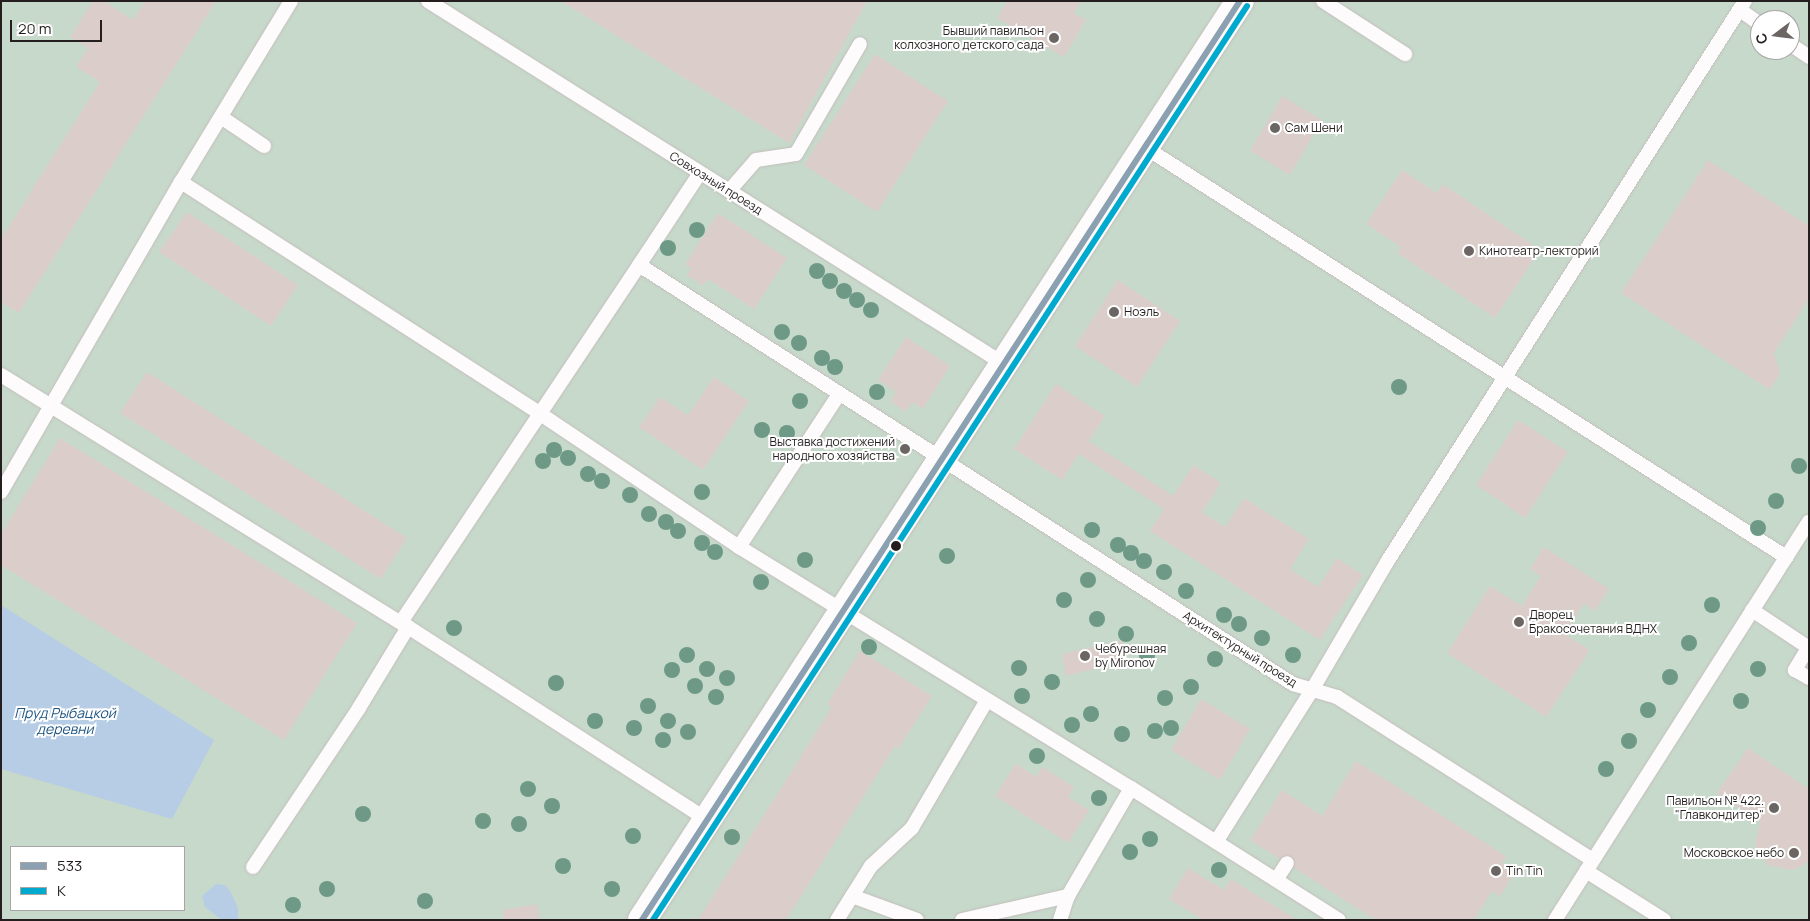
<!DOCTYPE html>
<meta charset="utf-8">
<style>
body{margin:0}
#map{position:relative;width:1810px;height:921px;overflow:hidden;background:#efe7e5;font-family:Manrope,sans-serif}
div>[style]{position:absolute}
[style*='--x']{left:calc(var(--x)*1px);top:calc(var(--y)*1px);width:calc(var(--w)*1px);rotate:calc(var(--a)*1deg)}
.green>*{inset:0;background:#c6d9ca}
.water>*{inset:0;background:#b6cde5}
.building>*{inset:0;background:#dbceca}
.roads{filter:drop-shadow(0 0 1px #c4bebd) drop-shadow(0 0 1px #c4bebd)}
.service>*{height:14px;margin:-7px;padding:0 7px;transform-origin:7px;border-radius:7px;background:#fdfbfb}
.minor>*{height:28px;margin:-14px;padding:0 14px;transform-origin:14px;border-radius:14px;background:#fdfbfb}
.bus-1>*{height:6px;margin:-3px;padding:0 3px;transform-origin:3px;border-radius:3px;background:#8ba0b0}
.bus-2>*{height:6px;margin:-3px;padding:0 3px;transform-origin:3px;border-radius:3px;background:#00a9ce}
.trees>*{width:16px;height:16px;margin:-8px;border-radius:50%;background:#6e9986}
.dots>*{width:14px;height:14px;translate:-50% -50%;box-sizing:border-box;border:2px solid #fff;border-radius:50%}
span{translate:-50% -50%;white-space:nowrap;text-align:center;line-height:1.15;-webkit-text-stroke:4px #fff;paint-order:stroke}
.poi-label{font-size:12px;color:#241f1e}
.right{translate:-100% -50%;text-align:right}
.left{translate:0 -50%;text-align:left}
.street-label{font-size:12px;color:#241f1e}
.water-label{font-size:14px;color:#1d5582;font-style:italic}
.frame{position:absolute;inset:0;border:2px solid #241f1e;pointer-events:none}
.legend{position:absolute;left:10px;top:846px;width:175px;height:65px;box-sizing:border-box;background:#fff;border:1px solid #a7a5a5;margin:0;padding:6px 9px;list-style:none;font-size:15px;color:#241f1e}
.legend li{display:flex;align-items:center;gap:10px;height:25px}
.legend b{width:25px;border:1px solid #a7a5a5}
.north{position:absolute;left:1750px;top:10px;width:50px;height:50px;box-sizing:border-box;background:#fff;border:1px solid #a7a5a5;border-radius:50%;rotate:255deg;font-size:14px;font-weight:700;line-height:20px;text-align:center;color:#241f1e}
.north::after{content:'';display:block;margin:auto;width:18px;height:22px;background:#6b6564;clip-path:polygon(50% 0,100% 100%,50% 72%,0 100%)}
.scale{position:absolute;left:10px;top:20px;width:92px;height:22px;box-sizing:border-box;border:2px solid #241f1e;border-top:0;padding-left:6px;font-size:15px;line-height:18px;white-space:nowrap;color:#241f1e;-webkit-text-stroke:4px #fff;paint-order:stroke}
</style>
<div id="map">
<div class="green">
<i style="clip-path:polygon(evenodd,1px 1px,1809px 1px,1809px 920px,1px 920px,1px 1px,1760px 20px,1790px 20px,1790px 50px,1760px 50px,1760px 20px,1px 1px,11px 847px,184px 847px,184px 910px,11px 910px,11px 847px)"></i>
</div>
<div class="water">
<i style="clip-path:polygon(1px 605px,214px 740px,172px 819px,1px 769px)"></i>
<i style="clip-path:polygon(216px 884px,225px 885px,230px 891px,238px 908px,238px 920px,222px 920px,205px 907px,202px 896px)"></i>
</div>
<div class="building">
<i style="clip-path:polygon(93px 1px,104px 1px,133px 20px,145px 1px,216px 1px,19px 313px,1px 302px,1px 239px,100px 82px,76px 67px,88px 48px,70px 37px)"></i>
<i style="clip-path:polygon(561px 1px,867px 1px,789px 143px)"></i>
<i style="clip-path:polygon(1007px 1px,1081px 1px,1074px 13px,1086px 20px,1064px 57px,997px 18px)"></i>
<i style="clip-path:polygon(875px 54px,948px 101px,877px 212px,804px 165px)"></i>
<i style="clip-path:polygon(1282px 96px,1322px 120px,1290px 175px,1250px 151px)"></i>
<i style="clip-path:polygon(1708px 160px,1809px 226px,1809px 299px,1774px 353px,1780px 374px,1770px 390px,1621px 293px)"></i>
<i style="clip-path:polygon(1402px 170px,1437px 193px,1443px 184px,1540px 250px,1495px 318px,1397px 253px,1401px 247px,1366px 224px)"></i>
<i style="clip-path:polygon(187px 212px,298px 285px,271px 326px,159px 252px)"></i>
<i style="clip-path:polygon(718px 213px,787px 258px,754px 309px,708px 279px,703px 286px,687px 275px,691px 268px,685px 264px)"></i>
<i style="clip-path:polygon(1118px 280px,1180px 321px,1137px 387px,1075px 346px)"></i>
<i style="clip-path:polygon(906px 337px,950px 366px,923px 409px,912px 402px,906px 412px,890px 401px,896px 392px,878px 380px)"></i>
<i style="clip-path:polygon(147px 372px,407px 538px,381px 579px,120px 413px)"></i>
<i style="clip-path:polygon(714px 377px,749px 401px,703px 470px,639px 427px,660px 397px,688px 415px)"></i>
<i style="clip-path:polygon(1056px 384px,1105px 416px,1089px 441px,1173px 496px,1193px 465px,1221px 483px,1202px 512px,1225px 527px,1244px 498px,1309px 539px,1290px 569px,1318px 587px,1337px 558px,1363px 575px,1320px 640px,1150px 531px,1164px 509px,1079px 454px,1062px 480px,1014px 449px)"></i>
<i style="clip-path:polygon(1518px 420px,1568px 452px,1525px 518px,1476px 485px)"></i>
<i style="clip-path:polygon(60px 438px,357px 623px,284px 740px,1px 565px,1px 534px)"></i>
<i style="clip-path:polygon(1544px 547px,1609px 589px,1595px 611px,1584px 603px,1564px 634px,1590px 650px,1546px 717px,1447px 653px,1490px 586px,1522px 606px,1541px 576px,1530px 569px)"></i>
<i style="clip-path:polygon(1122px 640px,1127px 661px,1066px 676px,1062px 654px)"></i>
<i style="clip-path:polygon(860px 651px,932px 696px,898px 749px,895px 746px,786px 920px,698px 920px,832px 707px,827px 704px)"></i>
<i style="clip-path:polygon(1201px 699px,1250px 729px,1220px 780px,1171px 750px)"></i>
<i style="clip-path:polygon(1748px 748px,1809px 789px,1809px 860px,1803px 866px,1791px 870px,1768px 865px,1755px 846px,1760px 822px,1717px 793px)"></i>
<i style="clip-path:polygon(1356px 761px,1506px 856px,1502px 864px,1515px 872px,1500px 896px,1492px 891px,1474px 920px,1376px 920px,1250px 840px,1282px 790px,1322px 816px)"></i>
<i style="clip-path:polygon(1016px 763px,1036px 777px,1042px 767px,1074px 787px,1068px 797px,1089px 810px,1068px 843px,995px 796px)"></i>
<i style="clip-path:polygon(1188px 868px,1224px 890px,1231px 879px,1297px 920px,1203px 920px,1169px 899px)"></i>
<i style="clip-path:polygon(537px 904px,540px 920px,504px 920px,502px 910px)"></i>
</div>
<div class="roads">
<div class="service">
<i style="--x:428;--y:1;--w:681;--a:32.22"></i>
<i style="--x:1323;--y:1;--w:98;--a:32.9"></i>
<i style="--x:1740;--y:10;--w:24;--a:35"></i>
<i style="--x:1790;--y:44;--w:23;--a:34"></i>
<i style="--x:221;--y:117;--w:52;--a:34"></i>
<i style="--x:1146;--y:148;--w:760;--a:32.58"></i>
<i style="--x:700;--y:173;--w:110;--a:123.5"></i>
<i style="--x:639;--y:265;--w:777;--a:32.65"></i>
<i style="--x:1293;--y:684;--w:46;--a:16.5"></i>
<i style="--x:1337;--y:697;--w:303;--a:32.5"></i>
<i style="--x:181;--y:182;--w:426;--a:32.8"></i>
<i style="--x:539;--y:413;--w:241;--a:33.8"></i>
<i style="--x:739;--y:547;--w:460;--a:31.6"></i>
<i style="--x:1131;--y:788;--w:246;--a:32.4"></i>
<i style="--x:729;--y:191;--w:41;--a:-48.9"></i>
<i style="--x:756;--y:160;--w:40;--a:-8.5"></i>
<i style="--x:796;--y:154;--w:127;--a:-59.8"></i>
<i style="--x:1;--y:375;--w:479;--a:31.8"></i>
<i style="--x:408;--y:627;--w:357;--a:32.8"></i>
<i style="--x:1;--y:492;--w:358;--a:-59.9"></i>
<i style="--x:181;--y:182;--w:212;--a:-58.7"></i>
<i style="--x:739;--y:547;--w:183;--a:-56.8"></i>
<i style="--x:1752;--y:610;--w:69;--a:33.7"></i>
<i style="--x:401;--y:622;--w:429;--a:-56.3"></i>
<i style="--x:1808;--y:648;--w:26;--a:121"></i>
<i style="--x:1795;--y:670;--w:16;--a:30"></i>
<i style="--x:1216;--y:842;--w:180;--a:-57.7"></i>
<i style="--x:1312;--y:690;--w:148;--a:-59.6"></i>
<i style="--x:1387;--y:562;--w:665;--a:-57.46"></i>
<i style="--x:253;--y:867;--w:191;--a:-56.3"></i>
<i style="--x:359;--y:708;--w:95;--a:-58.8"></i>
<i style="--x:1586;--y:871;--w:92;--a:32.1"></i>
<i style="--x:1276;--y:880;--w:20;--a:-57"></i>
<i style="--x:852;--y:896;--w:69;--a:20.3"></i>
<i style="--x:837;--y:920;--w:64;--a:-57.8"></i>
<i style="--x:871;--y:866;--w:56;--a:-42.8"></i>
<i style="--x:912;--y:828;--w:148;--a:-59.6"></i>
<i style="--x:962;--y:920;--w:109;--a:-12.8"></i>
<i style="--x:1060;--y:920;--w:25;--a:-72"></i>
<i style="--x:1068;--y:896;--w:125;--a:-59.7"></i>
<i style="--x:1555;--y:920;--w:472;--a:-57.5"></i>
</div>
<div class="minor">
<i style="--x:642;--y:920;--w:1096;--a:-56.95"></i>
</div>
</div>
<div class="bus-1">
<i style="--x:642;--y:920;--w:1096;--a:-56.95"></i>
</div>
<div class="bus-2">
<i style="--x:653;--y:920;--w:1090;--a:-56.98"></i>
</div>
<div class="trees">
<i style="left:697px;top:230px"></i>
<i style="left:668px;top:248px"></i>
<i style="left:817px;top:271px"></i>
<i style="left:830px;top:281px"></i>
<i style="left:844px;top:291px"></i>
<i style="left:857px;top:300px"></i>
<i style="left:871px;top:310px"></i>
<i style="left:782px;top:332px"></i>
<i style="left:799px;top:343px"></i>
<i style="left:822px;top:358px"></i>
<i style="left:835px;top:367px"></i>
<i style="left:1399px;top:387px"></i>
<i style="left:877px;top:392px"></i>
<i style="left:800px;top:401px"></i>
<i style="left:762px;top:430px"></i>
<i style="left:787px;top:433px"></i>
<i style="left:554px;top:450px"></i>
<i style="left:568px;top:458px"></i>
<i style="left:543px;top:461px"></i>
<i style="left:1799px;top:466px"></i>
<i style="left:588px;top:474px"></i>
<i style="left:602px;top:481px"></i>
<i style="left:702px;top:492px"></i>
<i style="left:630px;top:495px"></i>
<i style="left:1776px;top:501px"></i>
<i style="left:649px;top:514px"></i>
<i style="left:666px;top:522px"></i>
<i style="left:1758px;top:528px"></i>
<i style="left:1092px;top:530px"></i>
<i style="left:678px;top:531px"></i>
<i style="left:702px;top:543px"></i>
<i style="left:1118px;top:545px"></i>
<i style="left:715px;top:552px"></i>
<i style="left:1131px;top:553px"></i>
<i style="left:947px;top:556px"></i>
<i style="left:805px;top:560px"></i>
<i style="left:1144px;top:561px"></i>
<i style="left:1164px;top:572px"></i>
<i style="left:1088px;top:580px"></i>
<i style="left:761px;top:582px"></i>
<i style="left:1186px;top:591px"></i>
<i style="left:1064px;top:600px"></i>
<i style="left:1712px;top:605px"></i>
<i style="left:1224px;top:615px"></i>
<i style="left:1097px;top:619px"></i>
<i style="left:1239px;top:624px"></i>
<i style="left:454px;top:628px"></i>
<i style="left:1126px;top:634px"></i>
<i style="left:1262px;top:638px"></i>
<i style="left:1689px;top:643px"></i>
<i style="left:869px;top:647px"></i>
<i style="left:687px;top:655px"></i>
<i style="left:1293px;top:655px"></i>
<i style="left:1147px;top:656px"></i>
<i style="left:1215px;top:659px"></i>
<i style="left:1019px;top:668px"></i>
<i style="left:707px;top:669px"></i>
<i style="left:1758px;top:669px"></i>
<i style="left:672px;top:670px"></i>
<i style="left:1670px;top:677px"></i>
<i style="left:727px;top:678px"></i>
<i style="left:1052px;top:682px"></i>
<i style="left:556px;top:683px"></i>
<i style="left:695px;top:686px"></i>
<i style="left:1191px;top:687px"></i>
<i style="left:1022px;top:696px"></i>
<i style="left:716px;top:697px"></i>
<i style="left:1165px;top:698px"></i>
<i style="left:1741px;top:701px"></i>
<i style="left:648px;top:706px"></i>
<i style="left:1648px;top:710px"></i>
<i style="left:1091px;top:714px"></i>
<i style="left:595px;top:721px"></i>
<i style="left:668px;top:721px"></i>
<i style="left:1072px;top:725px"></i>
<i style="left:634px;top:728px"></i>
<i style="left:1171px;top:728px"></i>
<i style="left:1155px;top:731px"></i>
<i style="left:688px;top:732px"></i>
<i style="left:1122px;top:734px"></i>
<i style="left:663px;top:740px"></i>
<i style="left:1629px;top:741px"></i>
<i style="left:1037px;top:756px"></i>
<i style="left:1606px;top:769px"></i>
<i style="left:528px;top:789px"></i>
<i style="left:1099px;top:798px"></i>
<i style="left:552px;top:806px"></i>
<i style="left:363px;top:814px"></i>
<i style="left:483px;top:821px"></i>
<i style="left:519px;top:824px"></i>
<i style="left:633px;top:836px"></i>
<i style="left:732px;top:837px"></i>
<i style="left:1150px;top:839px"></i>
<i style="left:1130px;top:852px"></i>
<i style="left:563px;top:866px"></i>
<i style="left:1219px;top:870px"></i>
<i style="left:327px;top:889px"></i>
<i style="left:612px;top:889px"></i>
<i style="left:425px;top:901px"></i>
<i style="left:293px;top:905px"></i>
</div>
<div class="dots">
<i style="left:1054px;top:38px;background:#6b6564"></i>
<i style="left:1275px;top:128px;background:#6b6564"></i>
<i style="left:1469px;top:251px;background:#6b6564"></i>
<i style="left:1114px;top:312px;background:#6b6564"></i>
<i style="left:905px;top:449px;background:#6b6564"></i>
<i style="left:896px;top:546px;background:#241f1e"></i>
<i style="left:1519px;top:622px;background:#6b6564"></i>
<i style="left:1085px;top:656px;background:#6b6564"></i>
<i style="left:1774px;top:808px;background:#6b6564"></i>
<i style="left:1794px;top:853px;background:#6b6564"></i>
<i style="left:1496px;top:871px;background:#6b6564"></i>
</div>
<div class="poi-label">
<span class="right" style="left:1044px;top:38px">Бывший павильон<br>колхозного детского сада</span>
<span class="left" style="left:1285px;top:128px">Сам Шени</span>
<span class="left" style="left:1479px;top:251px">Кинотеатр-лекторий</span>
<span class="left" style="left:1124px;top:312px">Ноэль</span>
<span class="right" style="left:895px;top:449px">Выставка достижений<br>народного хозяйства</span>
<span class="left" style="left:1529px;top:622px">Дворец<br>Бракосочетания ВДНХ</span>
<span class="left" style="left:1095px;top:656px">Чебурешная<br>by Mironov</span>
<span class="right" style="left:1764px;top:808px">Павильон № 422.<br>"Главкондитер"</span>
<span class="right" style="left:1784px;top:853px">Московское небо</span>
<span class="left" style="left:1506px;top:871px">Tin Tin</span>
</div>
<div class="street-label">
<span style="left:716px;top:183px;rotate:32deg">Совхозный проезд</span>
<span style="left:1240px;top:649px;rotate:32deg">Архитектурный проезд</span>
</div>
<div class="water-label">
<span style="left:65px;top:721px">Пруд Рыбацкой<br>деревни</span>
</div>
<div class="frame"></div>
<ul class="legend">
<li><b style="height:6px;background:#8ba0b0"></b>533</li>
<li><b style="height:6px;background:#00a9ce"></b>К</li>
</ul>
<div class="north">С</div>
<div class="scale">20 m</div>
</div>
